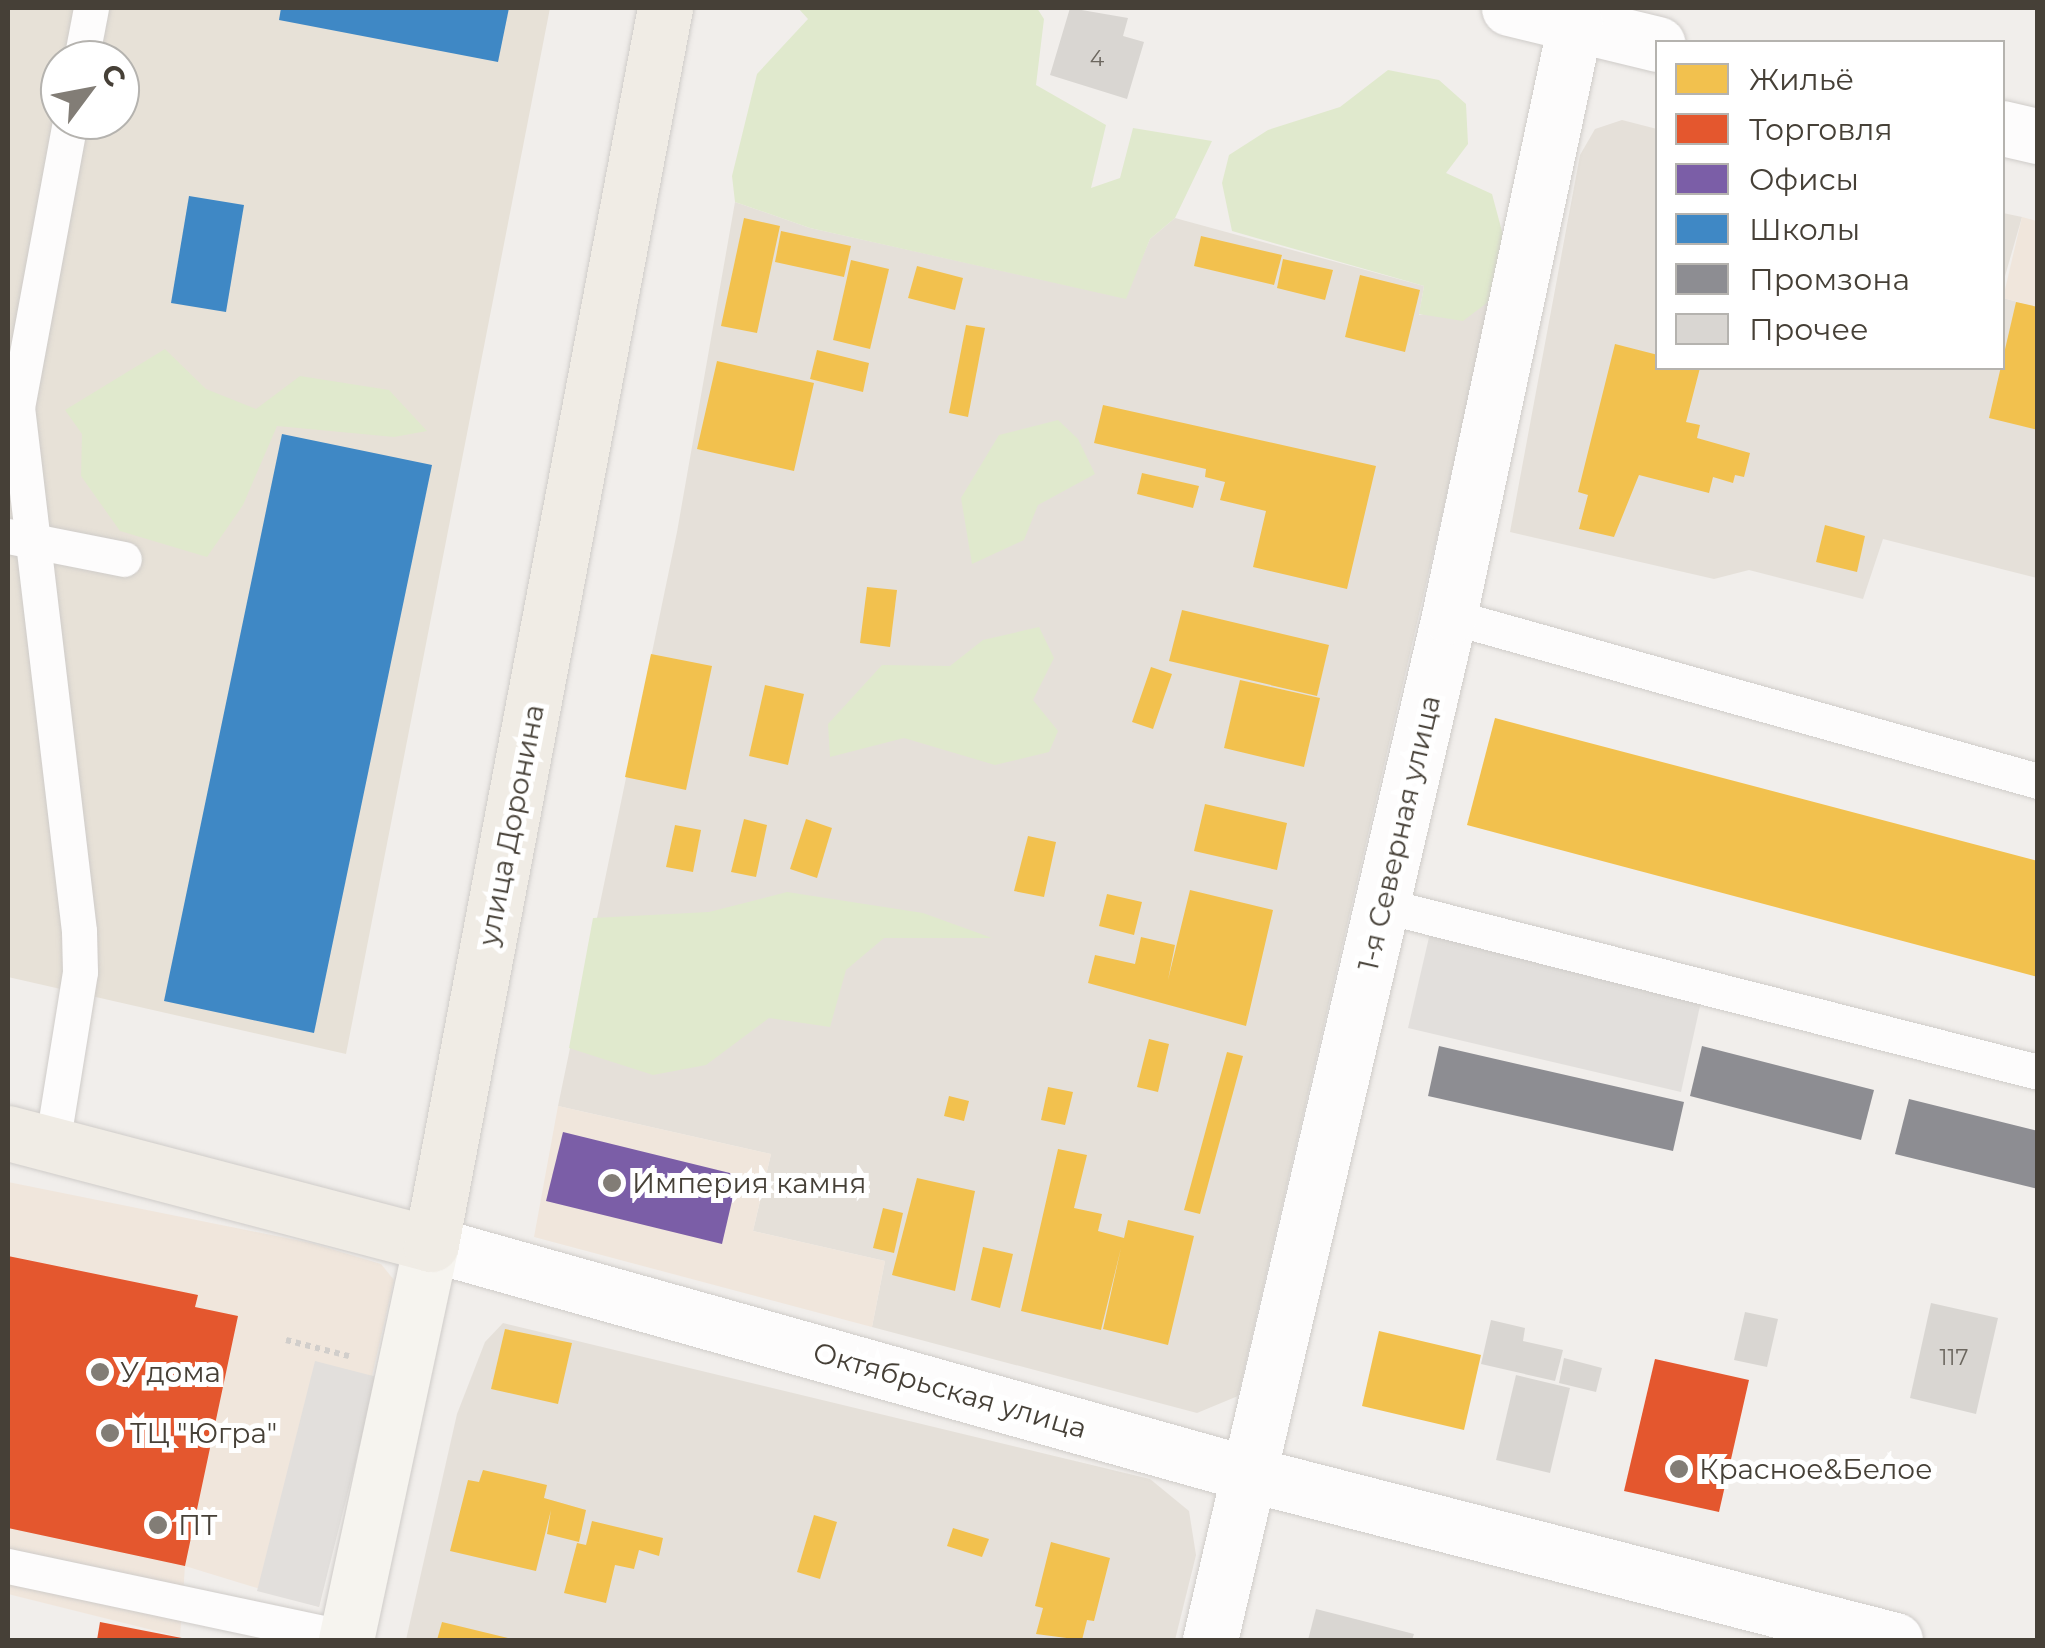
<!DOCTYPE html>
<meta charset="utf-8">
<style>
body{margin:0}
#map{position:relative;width:2045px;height:1648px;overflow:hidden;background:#f1eeeb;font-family:Montserrat,sans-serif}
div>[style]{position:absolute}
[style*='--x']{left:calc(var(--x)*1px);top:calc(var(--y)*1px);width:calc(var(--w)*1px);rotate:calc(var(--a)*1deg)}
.residential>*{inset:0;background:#e5e0d9}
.commercial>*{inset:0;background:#f0e6dc}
.education>*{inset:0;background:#e7e1d7}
.green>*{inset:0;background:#e0e9cd}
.parking>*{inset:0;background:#e2dfdc}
.homes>*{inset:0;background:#f2c14e}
.shops>*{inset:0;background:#e4572e}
.offices>*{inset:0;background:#7b5ea7}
.schools>*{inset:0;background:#3f88c5}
.industry>*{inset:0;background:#8d8d92}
.building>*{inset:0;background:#d9d6d2}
.path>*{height:6px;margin-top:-3px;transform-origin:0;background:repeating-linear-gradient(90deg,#d1cecb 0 5px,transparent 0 10px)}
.roads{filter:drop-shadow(0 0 2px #cfccc9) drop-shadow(0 0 2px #cfccc9)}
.service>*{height:35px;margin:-17.5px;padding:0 17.5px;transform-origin:17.5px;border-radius:17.5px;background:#fdfcfc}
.minor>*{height:55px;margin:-27.5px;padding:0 27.5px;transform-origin:27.5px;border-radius:27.5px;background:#fdfcfc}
.secondary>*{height:55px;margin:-27.5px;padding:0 27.5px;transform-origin:27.5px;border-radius:27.5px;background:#f6f4ef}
.primary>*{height:55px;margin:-27.5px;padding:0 27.5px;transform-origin:27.5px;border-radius:27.5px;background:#f0ece5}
.dots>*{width:28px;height:28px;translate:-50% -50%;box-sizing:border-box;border:5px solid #fff;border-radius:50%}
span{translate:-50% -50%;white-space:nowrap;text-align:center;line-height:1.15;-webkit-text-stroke:10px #fff;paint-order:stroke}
.number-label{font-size:22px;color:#6c675f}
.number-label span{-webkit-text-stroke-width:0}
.street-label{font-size:28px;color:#464037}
.poi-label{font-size:28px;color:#464037}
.left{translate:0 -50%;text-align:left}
.frame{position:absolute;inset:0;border:10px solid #464037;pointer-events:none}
.legend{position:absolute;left:1655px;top:40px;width:350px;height:330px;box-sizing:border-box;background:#fff;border:2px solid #b5b3af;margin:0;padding:12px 18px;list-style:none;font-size:30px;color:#464037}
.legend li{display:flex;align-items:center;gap:20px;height:50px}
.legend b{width:50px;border:2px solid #b5b3af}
.north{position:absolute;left:40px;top:40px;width:100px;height:100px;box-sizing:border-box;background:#fff;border:2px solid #b5b3af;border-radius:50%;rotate:58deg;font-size:28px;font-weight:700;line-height:40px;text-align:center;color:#464037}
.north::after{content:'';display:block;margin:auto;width:35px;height:45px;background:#827d76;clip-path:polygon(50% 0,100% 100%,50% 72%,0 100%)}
</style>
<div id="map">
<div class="residential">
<i style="clip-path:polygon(1622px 120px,1657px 129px,1658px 368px,2002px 368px,2003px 298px,2037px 307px,2037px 578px,1883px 539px,1863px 599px,1749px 570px,1714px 579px,1510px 532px,1580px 155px,1595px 129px)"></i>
<i style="clip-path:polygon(735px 202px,810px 228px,1125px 298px,1150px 239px,1175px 218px,1424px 286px,1419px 315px,1492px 299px,1238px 1396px,1197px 1413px,872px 1327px,885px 1261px,753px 1231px,771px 1154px,558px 1106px,677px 532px)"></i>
<i style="clip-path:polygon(2003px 213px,2022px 217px,2003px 283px)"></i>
<i style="clip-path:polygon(503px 1323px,1150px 1479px,1189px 1511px,1196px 1555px,1175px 1640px,406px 1640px,457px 1414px,485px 1342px)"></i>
</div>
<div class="commercial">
<i style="clip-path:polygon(2022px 217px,2037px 221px,2037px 307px,2003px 298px)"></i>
<i style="clip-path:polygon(558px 1106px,771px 1154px,753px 1231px,885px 1261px,872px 1327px,534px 1237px)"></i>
<i style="clip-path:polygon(8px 1182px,311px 1243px,381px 1264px,394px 1280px,319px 1607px,185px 1566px,180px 1637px,8px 1594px)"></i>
</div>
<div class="education">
<i style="clip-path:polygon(evenodd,8px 8px,550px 8px,346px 1054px,8px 977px,8px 8px,60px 60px,120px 60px,120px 120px,60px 120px,60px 60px)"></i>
</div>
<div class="green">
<i style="clip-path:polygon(798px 8px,1037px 8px,1044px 19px,1036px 85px,1106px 125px,1091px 188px,1120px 178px,1133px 128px,1212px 141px,1175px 218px,1150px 239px,1126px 299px,810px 228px,735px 202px,732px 176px,757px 74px,808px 19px)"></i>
<i style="clip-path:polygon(1388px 70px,1439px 80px,1466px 104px,1468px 144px,1446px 173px,1492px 194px,1503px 235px,1492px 299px,1463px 321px,1419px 314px,1424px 286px,1232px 231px,1222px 183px,1229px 155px,1268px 130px,1340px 107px)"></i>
<i style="clip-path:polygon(165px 349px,206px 389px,256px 409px,300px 376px,389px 390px,427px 431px,394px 437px,277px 426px,243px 505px,207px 557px,120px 531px,81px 476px,82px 434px,65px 410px)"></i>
<i style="clip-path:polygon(1058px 420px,1078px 439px,1095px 474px,1038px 505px,1024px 540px,972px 564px,961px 498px,999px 435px)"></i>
<i style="clip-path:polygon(1039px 627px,1054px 658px,1033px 700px,1058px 731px,1049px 752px,995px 765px,904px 738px,830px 757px,828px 724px,882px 665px,950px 666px,983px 640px)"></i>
<i style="clip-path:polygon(787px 892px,923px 913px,992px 938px,884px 938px,846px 970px,830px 1027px,769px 1018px,706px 1065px,653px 1075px,569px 1048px,593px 918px,709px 912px)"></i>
</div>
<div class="parking">
<i style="clip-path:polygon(1430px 933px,1702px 997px,1681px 1092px,1408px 1028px)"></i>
<i style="clip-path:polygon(315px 1361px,377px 1377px,319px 1607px,257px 1591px)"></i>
</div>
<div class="homes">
<i style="clip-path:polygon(744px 218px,780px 226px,757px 333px,721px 326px)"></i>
<i style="clip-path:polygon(781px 231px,851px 246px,844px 277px,775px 262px)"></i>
<i style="clip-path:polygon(1201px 236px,1282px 255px,1274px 285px,1194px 266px)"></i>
<i style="clip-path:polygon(1283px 259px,1333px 270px,1325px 300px,1277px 288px)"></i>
<i style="clip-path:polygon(851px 260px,889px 269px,870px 349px,833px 340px)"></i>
<i style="clip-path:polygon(917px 266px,963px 278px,955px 310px,908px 298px)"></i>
<i style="clip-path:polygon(1360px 275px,1420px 290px,1405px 352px,1345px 337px)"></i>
<i style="clip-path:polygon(2016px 302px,2038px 307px,2038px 430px,1989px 418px)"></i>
<i style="clip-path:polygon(966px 325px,985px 328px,968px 417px,949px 413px)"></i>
<i style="clip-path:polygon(1615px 344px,1658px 355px,1658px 368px,1700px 368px,1686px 422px,1700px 425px,1697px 438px,1750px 453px,1744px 477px,1735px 475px,1733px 483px,1713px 477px,1709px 493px,1639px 475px,1614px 537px,1579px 529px,1588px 495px,1578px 492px)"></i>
<i style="clip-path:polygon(817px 350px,869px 363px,863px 392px,810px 379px)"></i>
<i style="clip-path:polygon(717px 361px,814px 383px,794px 471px,697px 449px)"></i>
<i style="clip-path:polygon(1103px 405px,1376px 466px,1347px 589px,1253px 567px,1266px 511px,1220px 500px,1225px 482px,1205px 477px,1206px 469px,1094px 443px)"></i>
<i style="clip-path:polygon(1142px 473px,1199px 486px,1193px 508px,1137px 494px)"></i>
<i style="clip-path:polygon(1825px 525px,1865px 536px,1857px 572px,1816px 562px)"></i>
<i style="clip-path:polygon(867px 587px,897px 590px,890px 647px,860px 643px)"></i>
<i style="clip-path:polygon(1182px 610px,1329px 645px,1317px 696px,1169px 661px)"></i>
<i style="clip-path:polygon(651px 654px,712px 666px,686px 790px,625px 777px)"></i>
<i style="clip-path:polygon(1151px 667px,1172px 674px,1153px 729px,1132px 722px)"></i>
<i style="clip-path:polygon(1240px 680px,1320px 698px,1304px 767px,1224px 748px)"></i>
<i style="clip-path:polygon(765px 685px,804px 694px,788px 765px,749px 756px)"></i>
<i style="clip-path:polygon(1495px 718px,2038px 861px,2038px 977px,1467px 825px)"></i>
<i style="clip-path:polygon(1205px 804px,1287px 823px,1277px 870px,1194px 851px)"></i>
<i style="clip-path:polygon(744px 819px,767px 825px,756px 877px,731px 872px)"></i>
<i style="clip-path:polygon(806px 819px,832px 828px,817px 878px,790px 869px)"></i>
<i style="clip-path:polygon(675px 825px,701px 830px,693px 872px,666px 867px)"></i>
<i style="clip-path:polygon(1028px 836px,1056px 842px,1044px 897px,1014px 891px)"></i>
<i style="clip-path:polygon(1190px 890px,1273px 910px,1246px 1026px,1088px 983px,1095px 955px,1135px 964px,1141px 937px,1175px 945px,1168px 980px)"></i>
<i style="clip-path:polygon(1107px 894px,1142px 902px,1134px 935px,1099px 926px)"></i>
<i style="clip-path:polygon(1149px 1039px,1169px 1044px,1158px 1092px,1137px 1087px)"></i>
<i style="clip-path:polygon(1227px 1052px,1243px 1056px,1200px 1214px,1184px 1210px)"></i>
<i style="clip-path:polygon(1048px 1087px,1073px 1092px,1065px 1125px,1041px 1120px)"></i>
<i style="clip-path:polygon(949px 1096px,969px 1101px,964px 1121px,944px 1116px)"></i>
<i style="clip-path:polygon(1058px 1149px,1087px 1155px,1074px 1208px,1102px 1214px,1098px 1231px,1124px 1238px,1128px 1220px,1194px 1236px,1168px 1345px,1103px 1329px,1121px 1248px,1101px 1330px,1021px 1311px)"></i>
<i style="clip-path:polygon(917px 1178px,975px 1191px,955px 1291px,892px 1275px)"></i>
<i style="clip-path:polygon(883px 1208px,903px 1213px,894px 1253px,873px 1248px)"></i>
<i style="clip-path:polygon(983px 1247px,1013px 1254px,1000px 1308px,971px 1300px)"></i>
<i style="clip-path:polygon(505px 1329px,572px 1343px,558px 1404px,491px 1389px)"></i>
<i style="clip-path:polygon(1379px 1331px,1481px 1355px,1464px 1430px,1362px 1406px)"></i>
<i style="clip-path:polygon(483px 1470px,547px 1485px,544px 1498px,586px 1510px,579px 1542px,547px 1534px,551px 1510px,536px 1571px,450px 1551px,468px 1480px,479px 1482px)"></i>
<i style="clip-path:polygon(814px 1515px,837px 1522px,820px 1579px,797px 1572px)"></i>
<i style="clip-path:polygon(592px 1521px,663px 1538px,659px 1556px,639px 1550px,634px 1569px,615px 1565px,606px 1603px,564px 1593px,577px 1543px,586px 1545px)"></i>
<i style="clip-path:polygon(953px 1528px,989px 1539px,982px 1557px,947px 1546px)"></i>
<i style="clip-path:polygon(1051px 1542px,1110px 1558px,1094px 1621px,1087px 1620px,1082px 1640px,1036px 1634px,1043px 1608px,1035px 1606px)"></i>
<i style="clip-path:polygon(442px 1622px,512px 1639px,511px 1640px,437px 1640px)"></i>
</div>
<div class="shops">
<i style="clip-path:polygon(8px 1256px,198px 1295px,195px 1307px,238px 1316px,185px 1566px,8px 1528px)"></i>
<i style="clip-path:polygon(1655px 1359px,1749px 1380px,1719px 1512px,1624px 1491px)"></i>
<i style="clip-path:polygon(100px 1622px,187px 1639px,187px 1640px,97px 1640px)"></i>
</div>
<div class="offices">
<i style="clip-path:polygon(563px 1132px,738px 1175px,722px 1244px,546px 1201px)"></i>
</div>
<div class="schools">
<i style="clip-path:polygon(281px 8px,509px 8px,498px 62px,279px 20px)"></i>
<i style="clip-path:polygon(189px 196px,244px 205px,226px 312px,171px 303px)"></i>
<i style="clip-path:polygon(282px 434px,432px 465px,314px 1033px,164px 1001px)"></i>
</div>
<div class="industry">
<i style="clip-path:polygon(1439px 1046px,1684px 1102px,1673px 1151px,1428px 1096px)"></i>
<i style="clip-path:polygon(1702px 1046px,1874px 1090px,1861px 1140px,1690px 1096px)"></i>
<i style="clip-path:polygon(1909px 1099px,2038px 1131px,2038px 1189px,1895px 1154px)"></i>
</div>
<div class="building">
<i style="clip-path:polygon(1070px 8px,1128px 18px,1123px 36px,1144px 42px,1127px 99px,1050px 75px)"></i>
<i style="clip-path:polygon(1931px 1303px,1998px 1318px,1976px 1414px,1910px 1398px)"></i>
<i style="clip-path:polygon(1745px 1312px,1778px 1319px,1767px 1367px,1734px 1360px)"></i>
<i style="clip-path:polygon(1491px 1320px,1525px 1328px,1523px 1341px,1563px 1350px,1555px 1381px,1481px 1364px)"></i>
<i style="clip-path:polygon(1564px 1358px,1602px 1368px,1596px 1392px,1559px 1383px)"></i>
<i style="clip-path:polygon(1516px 1375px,1570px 1388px,1550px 1473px,1496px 1460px)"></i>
<i style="clip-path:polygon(1316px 1609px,1414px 1634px,1412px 1640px,1308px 1640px)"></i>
</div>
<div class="path">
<i style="--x:286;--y:1340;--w:65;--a:14.3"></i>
</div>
<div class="roads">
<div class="service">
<i style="--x:81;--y:60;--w:53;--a:-79.1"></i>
<i style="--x:17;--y:407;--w:528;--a:83.25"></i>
<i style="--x:79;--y:931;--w:41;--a:88.6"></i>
<i style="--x:80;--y:972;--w:174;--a:99.2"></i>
<i style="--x:13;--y:429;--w:314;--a:-79.5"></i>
<i style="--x:8;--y:536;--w:118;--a:11.2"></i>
<i style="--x:1449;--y:616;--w:612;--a:15.65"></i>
<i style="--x:1382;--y:905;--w:677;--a:14.28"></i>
<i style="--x:8;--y:1566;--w:346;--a:12"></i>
</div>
<div class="minor">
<i style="--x:1509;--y:8;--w:153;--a:13.6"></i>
<i style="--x:2002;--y:128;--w:37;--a:13"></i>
<i style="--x:431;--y:1244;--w:850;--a:15.7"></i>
<i style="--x:1249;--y:1474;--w:667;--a:14.41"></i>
<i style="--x:1210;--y:1640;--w:1052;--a:-76.86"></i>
<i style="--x:1449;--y:616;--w:605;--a:-77.98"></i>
</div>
<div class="secondary">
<i style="--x:346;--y:1640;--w:405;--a:-77.9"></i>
</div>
<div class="primary">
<i style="--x:8;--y:1133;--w:437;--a:14.7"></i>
<i style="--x:431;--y:1244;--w:1258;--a:-79.28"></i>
</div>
</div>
<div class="dots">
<i style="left:612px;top:1183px;background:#827d76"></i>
<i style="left:100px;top:1372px;background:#827d76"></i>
<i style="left:110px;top:1433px;background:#827d76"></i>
<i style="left:1679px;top:1469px;background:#827d76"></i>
<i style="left:158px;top:1525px;background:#827d76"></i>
</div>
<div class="number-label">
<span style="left:1097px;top:59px">4</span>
<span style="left:1954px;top:1358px">117</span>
</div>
<div class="street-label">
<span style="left:511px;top:825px;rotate:-79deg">улица Доронина</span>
<span style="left:1399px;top:833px;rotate:-77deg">1-я Северная улица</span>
<span style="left:950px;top:1390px;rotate:16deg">Октябрьская улица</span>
</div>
<div class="poi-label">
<span class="left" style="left:632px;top:1183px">Империя камня</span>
<span class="left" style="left:120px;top:1372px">У дома</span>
<span class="left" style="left:130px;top:1433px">ТЦ "Югра"</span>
<span class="left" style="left:1699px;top:1469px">Красное&amp;Белое</span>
<span class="left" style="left:178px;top:1525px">ПТ</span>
</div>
<div class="frame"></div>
<ul class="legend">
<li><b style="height:28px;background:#f2c14e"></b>Жильё</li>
<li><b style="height:28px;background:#e4572e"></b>Торговля</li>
<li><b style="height:28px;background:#7b5ea7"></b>Офисы</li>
<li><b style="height:28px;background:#3f88c5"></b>Школы</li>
<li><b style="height:28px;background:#8d8d92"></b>Промзона</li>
<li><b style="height:28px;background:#d9d6d2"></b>Прочее</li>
</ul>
<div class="north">С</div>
</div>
